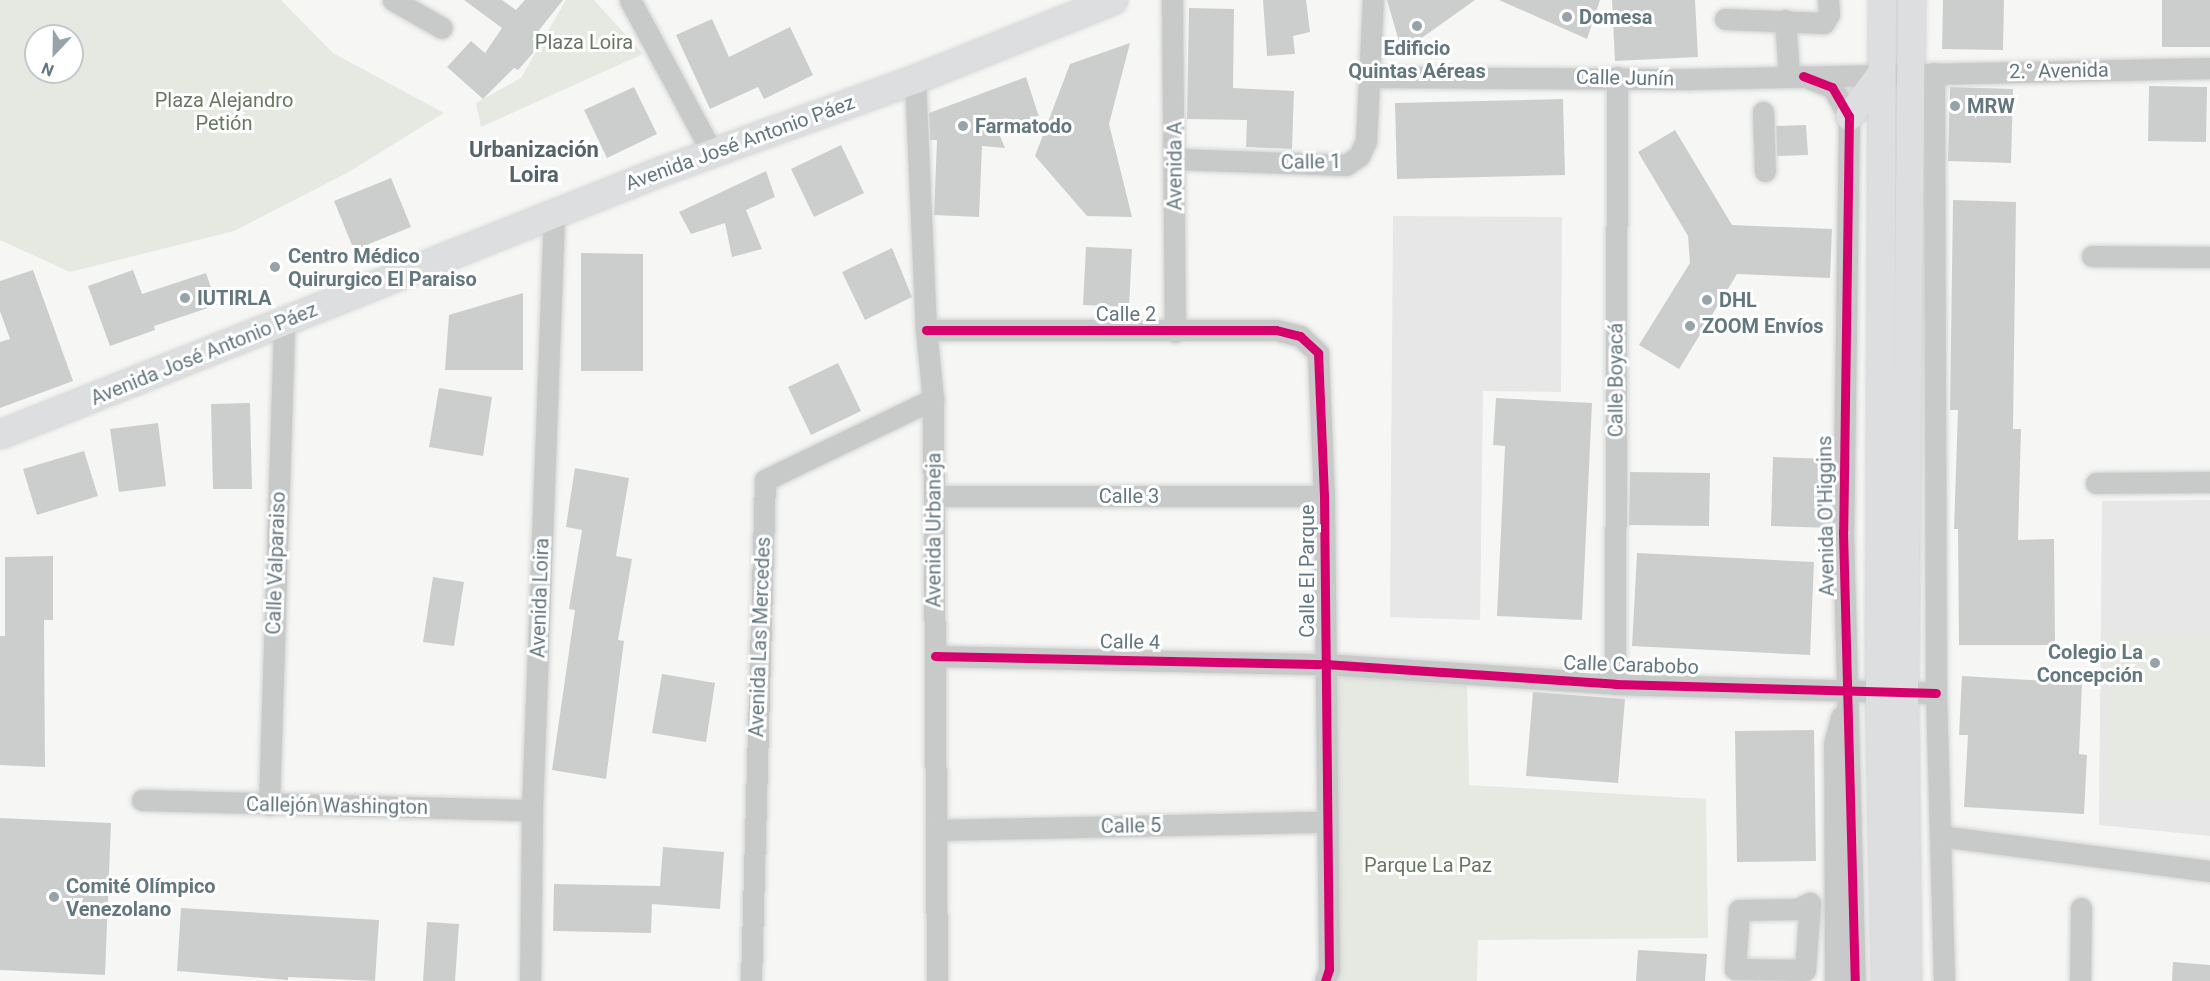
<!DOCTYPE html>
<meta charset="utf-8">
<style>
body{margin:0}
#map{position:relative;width:2210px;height:981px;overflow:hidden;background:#f6f6f5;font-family:Roboto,sans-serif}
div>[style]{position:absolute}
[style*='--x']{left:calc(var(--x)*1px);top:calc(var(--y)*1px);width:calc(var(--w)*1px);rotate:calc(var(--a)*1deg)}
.built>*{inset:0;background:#e6e7e6}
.green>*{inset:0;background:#e6e8e2}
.building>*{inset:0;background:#cccece}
.roads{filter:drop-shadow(0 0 2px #d2d3d3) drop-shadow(0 0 2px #d2d3d3)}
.minor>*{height:21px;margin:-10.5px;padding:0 10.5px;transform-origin:10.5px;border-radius:10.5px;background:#c8caca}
.major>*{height:27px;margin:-13.5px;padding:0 13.5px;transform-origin:13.5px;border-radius:13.5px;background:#dddedf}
.cycleway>*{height:9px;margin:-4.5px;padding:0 4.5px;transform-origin:4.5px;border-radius:4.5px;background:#d6006c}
.dots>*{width:16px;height:16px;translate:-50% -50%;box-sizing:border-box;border:3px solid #fff;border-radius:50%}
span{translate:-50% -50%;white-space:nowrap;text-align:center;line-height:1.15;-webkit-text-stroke:6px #fff;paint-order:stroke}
.poi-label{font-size:20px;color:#63777e;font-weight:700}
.left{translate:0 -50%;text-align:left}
.right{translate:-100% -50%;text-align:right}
.park-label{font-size:20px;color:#697662}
.street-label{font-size:20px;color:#63777e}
.quarter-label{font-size:22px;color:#556469;font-weight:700}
.north{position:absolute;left:24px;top:24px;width:60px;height:60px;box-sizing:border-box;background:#fff;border:2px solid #c1c9cb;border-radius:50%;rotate:202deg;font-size:16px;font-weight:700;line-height:24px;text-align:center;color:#63777e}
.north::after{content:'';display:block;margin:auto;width:21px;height:27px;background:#96a3a8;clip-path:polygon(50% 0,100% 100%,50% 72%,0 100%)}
</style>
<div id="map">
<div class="built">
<i style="clip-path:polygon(1393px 216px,1562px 217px,1561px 392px,1483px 391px,1480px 620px,1390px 617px)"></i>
<i style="clip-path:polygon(2210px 500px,2210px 836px,2099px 825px,2102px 501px)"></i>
</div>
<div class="green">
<i style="clip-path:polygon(evenodd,0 0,281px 0,333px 53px,444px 113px,347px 173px,234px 231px,70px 272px,0 240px,0 0,36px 36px,72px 36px,72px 72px,36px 72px,36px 36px)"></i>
<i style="clip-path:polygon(566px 0,594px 0,643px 54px,481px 127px,476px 103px,521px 78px)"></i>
<i style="clip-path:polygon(2110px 633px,2210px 633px,2210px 799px,2110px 799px)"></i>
<i style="clip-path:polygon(1336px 674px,1467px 686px,1469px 785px,1706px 799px,1708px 938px,1478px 940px,1477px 981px,1338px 981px)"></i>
</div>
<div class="building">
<i style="clip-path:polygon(464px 0,502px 0,516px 10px,525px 0,563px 0,532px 39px,540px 45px,518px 70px,514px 68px,483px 99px,447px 67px,471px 41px,485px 53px,502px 28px)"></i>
<i style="clip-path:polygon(1263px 0,1306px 0,1310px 32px,1293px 36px,1295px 54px,1267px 56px)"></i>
<i style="clip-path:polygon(1387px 0,1475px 0,1402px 52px)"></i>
<i style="clip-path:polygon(1499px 0,1600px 0,1587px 39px)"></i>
<i style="clip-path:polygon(1612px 0,1695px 0,1698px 57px,1615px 61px)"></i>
<i style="clip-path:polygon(1943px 0,2004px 0,2003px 50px,1942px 49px)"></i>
<i style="clip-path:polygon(2162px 0,2210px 0,2210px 47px,2162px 47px)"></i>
<i style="clip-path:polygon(1189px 8px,1234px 9px,1233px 88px,1294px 91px,1292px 149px,1246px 147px,1247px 120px,1187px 119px)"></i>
<i style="clip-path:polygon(712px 19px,729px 57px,790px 27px,813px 75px,764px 99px,758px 87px,710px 109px,676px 35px)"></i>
<i style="clip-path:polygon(1130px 43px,1109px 124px,1132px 217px,1087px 216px,1035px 156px,1070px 64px)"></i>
<i style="clip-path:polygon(1026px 77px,1041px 123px,1000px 136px,1005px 148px,982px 146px,979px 217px,934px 215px,937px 140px,930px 140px,929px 113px)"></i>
<i style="clip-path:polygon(2149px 86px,2207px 87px,2206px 142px,2148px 141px)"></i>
<i style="clip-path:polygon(634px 87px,657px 134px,607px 158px,584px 110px)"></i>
<i style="clip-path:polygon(1950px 87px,2013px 89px,2011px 163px,1948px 161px)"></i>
<i style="clip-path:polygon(1563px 99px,1565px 175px,1397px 179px,1395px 103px)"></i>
<i style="clip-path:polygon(1806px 125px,1808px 155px,1777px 156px,1776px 126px)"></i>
<i style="clip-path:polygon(1675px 130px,1732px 225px,1832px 229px,1830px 278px,1737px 274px,1679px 369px,1639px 345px,1690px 263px,1688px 236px,1638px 152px)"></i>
<i style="clip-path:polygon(841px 145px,864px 193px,814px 217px,791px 169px)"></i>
<i style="clip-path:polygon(766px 171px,775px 197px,746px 210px,762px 249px,732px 257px,725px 223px,691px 234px,679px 212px)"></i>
<i style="clip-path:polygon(391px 178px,411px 227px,354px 250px,334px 201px)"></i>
<i style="clip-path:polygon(1953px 200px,2016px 202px,2013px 429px,2021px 429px,2018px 540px,2054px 539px,2055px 645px,1959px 645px,1958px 529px,1954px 529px,1958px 410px,1950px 410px)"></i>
<i style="clip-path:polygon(1086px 247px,1132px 249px,1129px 307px,1083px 305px)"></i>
<i style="clip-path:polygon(892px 248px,912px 297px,865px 320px,842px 272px)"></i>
<i style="clip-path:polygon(581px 253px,643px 254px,643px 371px,581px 371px)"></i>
<i style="clip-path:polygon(33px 270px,73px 381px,0 408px,0 342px,10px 339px,0 311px,0 281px)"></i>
<i style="clip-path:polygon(133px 270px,142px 294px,206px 273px,217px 305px,154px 326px,155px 330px,110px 346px,88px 286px)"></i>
<i style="clip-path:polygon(523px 293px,523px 370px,445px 370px,449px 315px)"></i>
<i style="clip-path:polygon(838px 363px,861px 411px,811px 435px,788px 387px)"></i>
<i style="clip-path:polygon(439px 388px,492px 397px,483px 456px,429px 447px)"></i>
<i style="clip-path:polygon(1496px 398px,1592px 403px,1582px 620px,1497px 616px,1505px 446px,1493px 445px)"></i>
<i style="clip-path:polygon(250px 403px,252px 489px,213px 489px,211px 404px)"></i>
<i style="clip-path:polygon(158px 423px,166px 486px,119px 492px,110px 429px)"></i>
<i style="clip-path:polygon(84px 451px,98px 496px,37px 515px,23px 469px)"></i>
<i style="clip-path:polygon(1773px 457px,1831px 459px,1830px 528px,1771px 526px)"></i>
<i style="clip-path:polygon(575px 468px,629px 478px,616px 556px,632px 559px,618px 640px,624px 641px,606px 779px,552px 770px,575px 610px,569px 609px,582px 530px,566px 527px)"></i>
<i style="clip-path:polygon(1630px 472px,1710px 473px,1709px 526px,1629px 525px)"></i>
<i style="clip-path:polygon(1637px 553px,1814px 562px,1810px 655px,1632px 646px)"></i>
<i style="clip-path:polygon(53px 556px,53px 620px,44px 620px,45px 767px,0 765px,0 636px,5px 636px,5px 557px)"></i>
<i style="clip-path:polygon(433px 577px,464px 582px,454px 646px,423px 642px)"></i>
<i style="clip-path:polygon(662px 674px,715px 683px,706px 742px,652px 733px)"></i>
<i style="clip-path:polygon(1962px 676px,2082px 683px,2079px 754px,2087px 755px,2084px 814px,1964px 807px,1968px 735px,1959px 735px)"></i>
<i style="clip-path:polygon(1533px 692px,1625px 699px,1618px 783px,1526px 776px)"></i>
<i style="clip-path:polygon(1814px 730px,1816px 861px,1737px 862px,1735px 731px)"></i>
<i style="clip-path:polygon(0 818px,111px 823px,105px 975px,0 970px)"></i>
<i style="clip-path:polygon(663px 847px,724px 852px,720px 909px,652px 904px,651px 933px,553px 931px,554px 884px,660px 886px)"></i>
<i style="clip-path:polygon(181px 908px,379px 920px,375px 981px,288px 977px,288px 980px,177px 971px)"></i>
<i style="clip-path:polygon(427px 922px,459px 924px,455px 981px,423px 981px)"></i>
<i style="clip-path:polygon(1638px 950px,1707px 954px,1705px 981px,1636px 981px)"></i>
<i style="clip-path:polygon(2173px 962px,2210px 965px,2210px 981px,2172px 981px)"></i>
</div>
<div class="roads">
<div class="minor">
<i style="--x:393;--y:0;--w:56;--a:29.7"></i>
<i style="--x:630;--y:0;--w:173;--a:61.7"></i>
<i style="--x:1172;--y:0;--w:332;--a:89.5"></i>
<i style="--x:1725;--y:19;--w:99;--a:2.3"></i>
<i style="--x:1824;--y:23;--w:10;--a:-61"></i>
<i style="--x:1829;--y:14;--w:14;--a:-94"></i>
<i style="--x:1785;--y:20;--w:55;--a:85.8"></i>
<i style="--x:1934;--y:73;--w:620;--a:89.82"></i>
<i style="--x:1936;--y:693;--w:288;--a:88.4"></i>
<i style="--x:1803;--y:76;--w:31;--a:21"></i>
<i style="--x:1832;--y:87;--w:34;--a:60"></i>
<i style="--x:1849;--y:116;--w:415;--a:90.8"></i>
<i style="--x:1843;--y:531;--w:450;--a:88.5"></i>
<i style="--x:1369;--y:77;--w:321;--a:0.4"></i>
<i style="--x:1690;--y:79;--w:520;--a:-1.21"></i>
<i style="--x:915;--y:79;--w:251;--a:87.5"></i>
<i style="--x:926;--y:330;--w:69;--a:84.2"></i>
<i style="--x:933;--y:399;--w:582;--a:89.61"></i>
<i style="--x:1763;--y:112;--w:59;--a:88.1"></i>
<i style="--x:1176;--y:159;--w:170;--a:2"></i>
<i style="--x:1346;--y:165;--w:16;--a:-35"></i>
<i style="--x:1359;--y:156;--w:17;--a:-65"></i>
<i style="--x:1366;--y:141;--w:141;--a:-87.2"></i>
<i style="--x:2092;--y:256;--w:118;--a:0.5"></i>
<i style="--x:926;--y:330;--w:350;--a:0"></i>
<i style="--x:1276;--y:330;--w:25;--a:14"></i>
<i style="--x:1300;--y:336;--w:25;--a:43"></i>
<i style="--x:1318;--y:353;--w:143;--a:87.6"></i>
<i style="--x:1324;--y:496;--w:473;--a:89.4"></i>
<i style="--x:1329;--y:969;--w:13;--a:108"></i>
<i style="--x:2096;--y:483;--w:114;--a:-0.5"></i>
<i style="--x:934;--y:496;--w:390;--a:0"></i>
<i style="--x:935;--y:656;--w:390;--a:1.2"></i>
<i style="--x:1325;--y:664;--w:291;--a:3.9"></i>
<i style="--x:1615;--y:684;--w:321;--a:1.6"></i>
<i style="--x:1615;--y:684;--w:607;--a:-89.81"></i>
<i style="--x:142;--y:800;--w:390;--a:1.5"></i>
<i style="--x:269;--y:805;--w:485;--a:-88.2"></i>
<i style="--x:936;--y:830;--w:390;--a:-1.2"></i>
<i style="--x:1940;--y:836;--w:272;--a:7.4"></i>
<i style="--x:1810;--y:903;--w:67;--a:94.3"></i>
<i style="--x:1805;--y:970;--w:70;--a:-179.2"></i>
<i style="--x:1735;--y:969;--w:59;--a:-86.1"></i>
<i style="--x:1739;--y:910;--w:58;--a:-1"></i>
<i style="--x:1797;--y:909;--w:14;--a:-25"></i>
<i style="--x:530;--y:981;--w:171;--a:-89.3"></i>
<i style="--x:532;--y:810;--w:595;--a:-87.88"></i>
<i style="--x:751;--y:981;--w:501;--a:-88.4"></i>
<i style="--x:765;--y:480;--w:187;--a:-25.7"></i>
<i style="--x:1835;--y:981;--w:237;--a:-90.2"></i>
<i style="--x:1834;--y:744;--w:28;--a:-75"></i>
<i style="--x:2080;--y:981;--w:73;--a:-89.2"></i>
</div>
<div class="major">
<i style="--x:1882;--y:0;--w:692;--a:90.25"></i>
<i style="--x:1879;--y:692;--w:289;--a:88.8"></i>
<i style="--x:1849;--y:116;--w:52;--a:-53.6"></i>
<i style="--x:0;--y:434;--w:711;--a:-21.7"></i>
<i style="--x:661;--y:171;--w:270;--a:-19.9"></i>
<i style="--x:915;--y:79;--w:213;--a:-21.8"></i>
<i style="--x:1907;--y:981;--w:290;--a:-90.6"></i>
<i style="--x:1904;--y:691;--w:691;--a:-89.42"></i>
</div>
</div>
<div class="cycleway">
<i style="--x:1803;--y:76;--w:31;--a:21"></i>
<i style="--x:1832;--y:87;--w:34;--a:60"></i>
<i style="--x:1849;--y:116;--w:415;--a:90.8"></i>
<i style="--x:1843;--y:531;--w:450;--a:88.5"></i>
<i style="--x:926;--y:330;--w:350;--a:0"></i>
<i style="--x:1276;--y:330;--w:25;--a:14"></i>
<i style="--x:1300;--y:336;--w:25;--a:43"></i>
<i style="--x:1318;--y:353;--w:143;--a:87.6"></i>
<i style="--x:1324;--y:496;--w:473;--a:89.4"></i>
<i style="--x:1329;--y:969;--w:13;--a:108"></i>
<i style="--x:935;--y:656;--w:390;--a:1.2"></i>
<i style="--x:1325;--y:664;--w:291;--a:3.9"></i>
<i style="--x:1615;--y:684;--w:321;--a:1.6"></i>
</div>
<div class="dots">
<i style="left:1567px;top:17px;background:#96a3a8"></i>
<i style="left:1417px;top:26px;background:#96a3a8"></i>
<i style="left:1955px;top:106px;background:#96a3a8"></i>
<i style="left:963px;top:126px;background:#96a3a8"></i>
<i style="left:275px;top:267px;background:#96a3a8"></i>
<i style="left:185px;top:298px;background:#96a3a8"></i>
<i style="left:1707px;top:300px;background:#96a3a8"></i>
<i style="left:1690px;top:326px;background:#96a3a8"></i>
<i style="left:2155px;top:663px;background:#96a3a8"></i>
<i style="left:54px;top:897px;background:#96a3a8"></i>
</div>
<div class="poi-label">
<span class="left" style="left:1579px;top:17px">Domesa</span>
<span style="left:1417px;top:60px">Edificio<br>Quintas Aéreas</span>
<span class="left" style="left:1967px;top:106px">MRW</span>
<span class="left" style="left:975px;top:126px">Farmatodo</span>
<span class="left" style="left:288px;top:268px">Centro Médico<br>Quirurgico El Paraiso</span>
<span class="left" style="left:197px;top:298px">IUTIRLA</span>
<span class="left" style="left:1719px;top:300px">DHL</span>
<span class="left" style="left:1702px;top:326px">ZOOM Envíos</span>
<span class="right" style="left:2143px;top:664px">Colegio La<br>Concepción</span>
<span class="left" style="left:66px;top:898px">Comité Olímpico<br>Venezolano</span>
</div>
<div class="park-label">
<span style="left:584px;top:42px">Plaza Loira</span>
<span style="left:224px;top:112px">Plaza Alejandro<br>Petión</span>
<span style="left:1428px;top:865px">Parque La Paz</span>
</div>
<div class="street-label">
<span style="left:2059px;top:71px;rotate:-1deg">2.° Avenida</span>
<span style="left:1625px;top:78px;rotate:1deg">Calle Junín</span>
<span style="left:740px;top:143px;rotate:-20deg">Avenida José Antonio Páez</span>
<span style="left:1311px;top:162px;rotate:-1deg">Calle 1</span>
<span style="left:1175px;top:166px;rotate:-90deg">Avenida A</span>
<span style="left:1126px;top:314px">Calle 2</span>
<span style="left:204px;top:354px;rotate:-22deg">Avenida José Antonio Páez</span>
<span style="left:1616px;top:380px;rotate:-90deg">Calle Boyacá</span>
<span style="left:1129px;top:496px">Calle 3</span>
<span style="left:1826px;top:516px;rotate:-91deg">Avenida O'Higgins</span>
<span style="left:934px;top:530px;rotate:-90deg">Avenida Urbaneja</span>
<span style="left:276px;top:563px;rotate:-88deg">Calle Valparaiso</span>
<span style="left:1307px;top:571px;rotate:-90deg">Calle El Parque</span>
<span style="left:540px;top:598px;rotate:-88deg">Avenida Loira</span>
<span style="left:760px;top:637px;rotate:-88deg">Avenida Las Mercedes</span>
<span style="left:1130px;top:642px;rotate:1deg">Calle 4</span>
<span style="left:1631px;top:665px;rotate:2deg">Calle Carabobo</span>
<span style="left:337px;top:806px;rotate:1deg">Callejón Washington</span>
<span style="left:1131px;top:826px;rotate:-1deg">Calle 5</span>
</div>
<div class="quarter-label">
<span style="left:534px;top:162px">Urbanización<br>Loira</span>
</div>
<div class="north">N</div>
</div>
